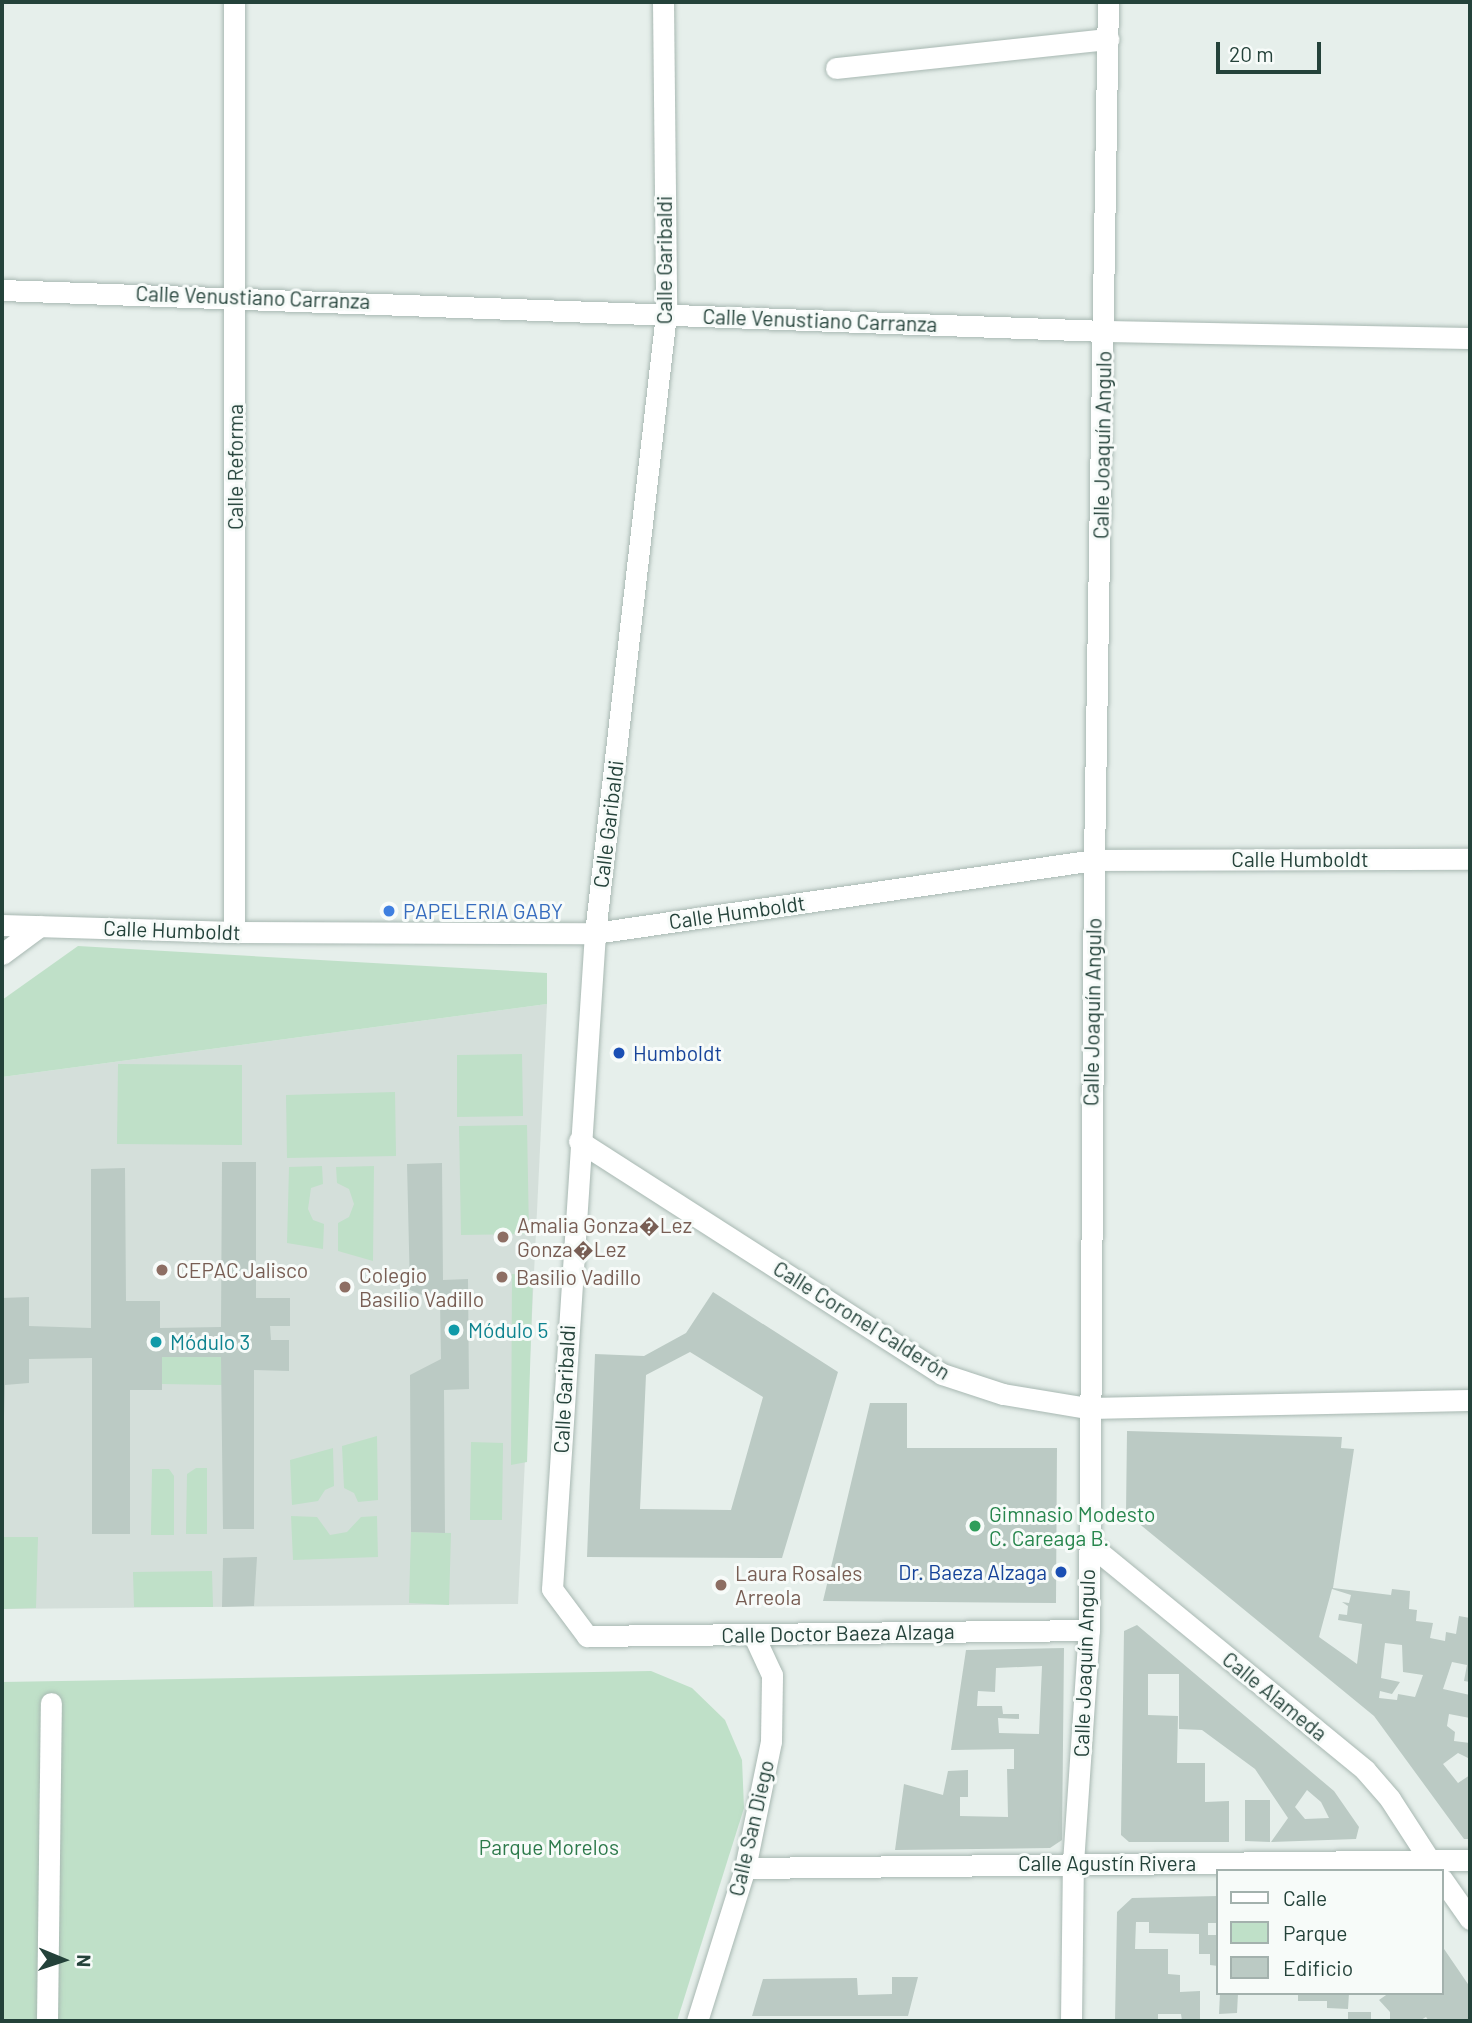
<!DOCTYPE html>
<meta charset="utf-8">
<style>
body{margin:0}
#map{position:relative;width:1472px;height:2023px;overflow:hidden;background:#e6efeb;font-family:Barlow,sans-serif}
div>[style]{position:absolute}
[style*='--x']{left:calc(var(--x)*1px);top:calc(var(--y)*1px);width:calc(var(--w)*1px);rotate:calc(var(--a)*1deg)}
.built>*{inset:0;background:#d4dfda}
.green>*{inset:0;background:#bfe0c8}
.building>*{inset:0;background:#bbcac4}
.roads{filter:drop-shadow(0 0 2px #a8b8b2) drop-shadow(0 0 2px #a8b8b2)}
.minor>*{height:21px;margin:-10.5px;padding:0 10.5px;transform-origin:10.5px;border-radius:10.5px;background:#fff}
.dots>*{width:19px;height:19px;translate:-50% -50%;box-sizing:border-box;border:4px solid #f7fbf9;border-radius:50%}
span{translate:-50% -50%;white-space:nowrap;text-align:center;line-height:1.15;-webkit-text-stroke:6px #f7fbf9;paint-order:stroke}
.street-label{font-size:21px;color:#24423a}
.shop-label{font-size:21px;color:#366cbe}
.left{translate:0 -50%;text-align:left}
.transit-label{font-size:21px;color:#164399}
.right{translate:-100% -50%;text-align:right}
.education-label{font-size:21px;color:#785e54}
.culture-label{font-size:21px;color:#0d838f}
.leisure-label{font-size:21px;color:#27864d}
.park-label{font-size:21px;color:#2d7a4b}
.frame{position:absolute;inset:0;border:4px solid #24423a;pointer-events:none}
.legend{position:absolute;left:1216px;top:1869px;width:228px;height:126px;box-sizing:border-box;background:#f7fbf9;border:2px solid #a3b1ad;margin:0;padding:9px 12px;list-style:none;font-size:21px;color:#24423a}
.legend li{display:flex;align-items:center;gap:14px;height:35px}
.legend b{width:35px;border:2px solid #a3b1ad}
.north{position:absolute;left:28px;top:1925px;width:70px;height:70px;-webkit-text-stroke:5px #f7fbf9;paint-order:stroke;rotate:92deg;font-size:19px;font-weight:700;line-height:28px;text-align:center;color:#24423a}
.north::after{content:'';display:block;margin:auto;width:24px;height:32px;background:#24423a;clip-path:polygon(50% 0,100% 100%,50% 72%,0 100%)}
.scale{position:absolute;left:1216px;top:42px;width:105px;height:32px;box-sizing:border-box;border:4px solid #24423a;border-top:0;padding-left:9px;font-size:21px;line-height:24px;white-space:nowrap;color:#24423a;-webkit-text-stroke:5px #f7fbf9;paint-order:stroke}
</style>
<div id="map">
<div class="built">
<i style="clip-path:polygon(547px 1004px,518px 1604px,2px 1609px,2px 1077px)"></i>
</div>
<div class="green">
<i style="clip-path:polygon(78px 946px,547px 973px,547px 1004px,2px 1077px,2px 1000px)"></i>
<i style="clip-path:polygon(522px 1054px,523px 1116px,457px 1117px,457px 1055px)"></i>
<i style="clip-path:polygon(118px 1064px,242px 1065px,242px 1145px,117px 1144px)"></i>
<i style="clip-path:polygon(395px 1092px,396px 1156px,287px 1158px,286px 1095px)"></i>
<i style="clip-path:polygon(527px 1125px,529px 1234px,461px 1235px,459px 1126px)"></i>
<i style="clip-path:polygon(322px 1166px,323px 1184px,311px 1188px,308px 1209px,313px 1220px,324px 1224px,323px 1249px,287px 1243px,289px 1167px)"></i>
<i style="clip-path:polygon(374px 1166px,374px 1167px,373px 1261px,338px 1251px,338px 1223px,349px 1217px,354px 1204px,349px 1189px,337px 1183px,336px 1167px)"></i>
<i style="clip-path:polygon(512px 1274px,533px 1275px,527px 1462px,511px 1465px)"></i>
<i style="clip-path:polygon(162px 1357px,221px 1357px,222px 1385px,162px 1384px)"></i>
<i style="clip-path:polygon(377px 1436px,378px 1500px,358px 1502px,354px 1493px,344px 1488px,342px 1446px)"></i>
<i style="clip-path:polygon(471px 1442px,503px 1443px,502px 1520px,470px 1520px)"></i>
<i style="clip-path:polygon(333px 1448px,334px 1486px,325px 1490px,318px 1501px,292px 1505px,290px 1460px)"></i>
<i style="clip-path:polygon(196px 1468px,207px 1468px,207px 1534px,186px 1534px,187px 1474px)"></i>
<i style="clip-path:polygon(152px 1469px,169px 1469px,174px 1476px,174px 1535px,151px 1535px)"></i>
<i style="clip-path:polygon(291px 1516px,317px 1517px,330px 1535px,347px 1532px,361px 1517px,377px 1516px,378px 1557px,293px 1560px)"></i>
<i style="clip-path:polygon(411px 1532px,451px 1533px,449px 1605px,409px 1603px)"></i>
<i style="clip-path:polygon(2px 1537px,38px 1537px,36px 1608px,3px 1609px)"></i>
<i style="clip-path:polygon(212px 1571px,213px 1607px,134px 1607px,133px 1572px)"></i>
<i style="clip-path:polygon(651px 1671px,692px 1688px,725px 1720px,742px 1760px,744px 1808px,677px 2021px,2px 2021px,2px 1682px)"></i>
</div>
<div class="building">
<i style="clip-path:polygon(222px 1162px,256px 1162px,256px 1298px,290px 1298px,290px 1326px,270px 1326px,271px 1340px,289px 1340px,289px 1371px,254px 1370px,254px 1529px,223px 1529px,221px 1357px,162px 1357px,162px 1390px,130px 1390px,130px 1534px,92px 1534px,92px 1358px,29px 1359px,29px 1383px,5px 1385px,2px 1480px,2px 1298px,29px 1297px,29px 1326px,91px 1328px,91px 1169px,125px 1168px,126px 1301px,160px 1301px,160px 1328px,221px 1327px)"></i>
<i style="clip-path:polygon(442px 1163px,443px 1280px,468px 1279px,469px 1389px,444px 1390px,445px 1533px,411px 1532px,410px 1375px,441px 1359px,440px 1302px,410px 1290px,407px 1164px)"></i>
<i style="clip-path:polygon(evenodd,713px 1292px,838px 1372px,782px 1558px,587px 1557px,595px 1354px,644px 1356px,686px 1333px,713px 1292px,690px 1352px,763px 1397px,731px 1510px,640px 1509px,646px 1375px,690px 1352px)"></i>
<i style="clip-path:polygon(870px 1403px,907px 1403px,907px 1448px,1057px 1448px,1056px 1603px,823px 1601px)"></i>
<i style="clip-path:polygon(evenodd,1127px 1431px,1342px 1437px,1341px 1448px,1354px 1449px,1333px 1588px,1391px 1595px,1392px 1589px,1410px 1591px,1409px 1609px,1417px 1610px,1416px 1621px,1433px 1623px,1430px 1638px,1445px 1641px,1446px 1632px,1456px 1634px,1459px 1616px,1470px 1618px,1470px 1682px,1464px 1681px,1467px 1665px,1452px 1662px,1443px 1689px,1470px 1695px,1470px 1718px,1449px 1714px,1447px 1726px,1455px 1732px,1454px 1741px,1470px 1743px,1470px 1759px,1458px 1753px,1443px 1764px,1458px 1783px,1470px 1775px,1470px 1839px,1464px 1839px,1374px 1716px,1126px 1513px,1127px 1431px,1332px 1589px,1351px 1595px,1349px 1603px,1342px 1602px,1348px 1606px,1347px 1615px,1339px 1614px,1338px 1620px,1362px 1624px,1357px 1664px,1319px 1637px,1332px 1589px,1127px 1431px,1385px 1643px,1402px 1645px,1403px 1672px,1423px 1675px,1415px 1697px,1398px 1694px,1397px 1700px,1379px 1698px,1380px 1691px,1392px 1694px,1400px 1682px,1381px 1678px,1385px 1643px)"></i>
<i style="clip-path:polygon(257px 1557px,254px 1606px,222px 1607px,223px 1558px)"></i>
<i style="clip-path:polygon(evenodd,1137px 1625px,1334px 1791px,1359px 1827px,1356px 1839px,1271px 1842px,1288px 1818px,1255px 1769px,1202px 1730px,1179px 1729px,1179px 1674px,1148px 1674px,1148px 1715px,1178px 1716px,1177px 1763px,1205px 1763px,1205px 1802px,1229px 1801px,1229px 1842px,1129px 1842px,1121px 1835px,1124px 1631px,1137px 1625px,1307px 1790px,1321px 1802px,1329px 1818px,1305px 1819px,1295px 1807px,1307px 1790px)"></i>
<i style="clip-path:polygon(evenodd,1064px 1648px,1062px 1840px,1050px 1848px,895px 1850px,904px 1784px,943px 1795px,948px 1771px,968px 1770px,968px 1797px,960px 1797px,960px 1816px,1008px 1817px,1007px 1769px,1014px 1769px,1014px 1749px,951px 1750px,966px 1650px,1064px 1648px,1042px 1666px,1039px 1734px,999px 1733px,998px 1718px,1019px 1719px,1019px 1714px,1003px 1714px,1002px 1706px,977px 1706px,978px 1691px,995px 1692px,996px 1668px,1042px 1666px)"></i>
<i style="clip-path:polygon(1245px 1800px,1270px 1800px,1270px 1842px,1245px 1841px)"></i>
<i style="clip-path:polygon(1218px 1896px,1218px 1923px,1208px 1923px,1208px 1935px,1218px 1935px,1218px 1966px,1210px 1965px,1210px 1954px,1199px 1954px,1199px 1934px,1149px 1933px,1149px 1922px,1136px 1922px,1135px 1949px,1168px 1949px,1168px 1974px,1180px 1975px,1180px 1992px,1200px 1991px,1200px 2021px,1182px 2021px,1181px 2014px,1158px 2014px,1158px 2021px,1115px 2021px,1117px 1912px,1132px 1898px)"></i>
<i style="clip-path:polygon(1442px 1946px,1470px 1987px,1470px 2021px,1429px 2021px,1426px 2017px,1419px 2021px,1390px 2021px,1390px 2012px,1379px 2000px,1389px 1993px,1442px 1993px)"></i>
<i style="clip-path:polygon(892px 1977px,918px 1977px,908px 2016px,752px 2016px,763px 1979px,857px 1978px,858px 1995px,892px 1994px)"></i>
<i style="clip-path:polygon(1220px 1993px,1238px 1993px,1237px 2013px,1219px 2014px)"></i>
<i style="clip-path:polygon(1298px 1993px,1349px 1993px,1348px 2009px,1327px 2008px,1327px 2001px,1298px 2001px)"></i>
<i style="clip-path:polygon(1348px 2012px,1371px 2012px,1371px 2021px,1348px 2021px)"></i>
</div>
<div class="roads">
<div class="minor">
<i style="--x:663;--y:2;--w:312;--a:89.4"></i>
<i style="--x:666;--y:314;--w:623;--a:96.54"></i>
<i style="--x:595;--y:933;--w:657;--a:93.75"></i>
<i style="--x:552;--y:1589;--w:59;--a:53.3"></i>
<i style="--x:587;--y:1636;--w:502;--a:-0.68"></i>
<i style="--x:836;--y:68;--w:274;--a:-6.1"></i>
<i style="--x:2;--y:290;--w:1103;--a:2.13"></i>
<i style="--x:1104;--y:331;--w:366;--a:1.1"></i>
<i style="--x:2;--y:925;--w:232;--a:1.7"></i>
<i style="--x:234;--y:932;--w:361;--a:0.2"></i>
<i style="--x:595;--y:933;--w:504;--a:-8.32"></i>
<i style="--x:1094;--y:860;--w:376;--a:-0.2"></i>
<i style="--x:234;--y:932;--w:930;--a:-90"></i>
<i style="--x:2;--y:954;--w:47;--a:-36.4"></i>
<i style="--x:579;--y:1141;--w:431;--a:32.7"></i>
<i style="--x:942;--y:1374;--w:64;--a:18.2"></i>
<i style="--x:1003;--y:1394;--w:86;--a:9.4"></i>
<i style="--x:1088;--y:1408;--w:382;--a:-1.2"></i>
<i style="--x:1088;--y:1543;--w:358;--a:39.3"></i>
<i style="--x:1365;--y:1770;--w:38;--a:49"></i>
<i style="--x:1390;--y:1799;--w:85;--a:57.1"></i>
<i style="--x:745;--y:1868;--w:725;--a:-0.63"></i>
<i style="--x:1442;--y:1879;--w:49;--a:55"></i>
<i style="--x:47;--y:2021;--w:318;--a:-89.3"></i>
<i style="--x:697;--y:2021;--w:160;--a:-72.6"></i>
<i style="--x:745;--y:1868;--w:130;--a:-78.4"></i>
<i style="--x:771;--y:1741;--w:66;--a:-89.1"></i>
<i style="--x:772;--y:1675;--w:45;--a:-114.9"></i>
<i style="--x:1071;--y:2021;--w:158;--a:-89.3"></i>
<i style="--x:1073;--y:1863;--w:234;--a:-86.1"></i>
<i style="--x:1089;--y:1630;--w:770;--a:-89.63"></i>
<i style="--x:1094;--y:860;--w:858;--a:-89.07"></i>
</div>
</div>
<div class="dots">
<i style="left:389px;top:911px;background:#3f7fe0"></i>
<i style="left:619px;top:1053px;background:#1a4fb4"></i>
<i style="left:503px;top:1237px;background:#8d6e63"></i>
<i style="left:162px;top:1270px;background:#8d6e63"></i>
<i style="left:502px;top:1277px;background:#8d6e63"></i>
<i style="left:345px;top:1287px;background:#8d6e63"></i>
<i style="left:454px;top:1330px;background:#0f9aa8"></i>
<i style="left:156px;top:1342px;background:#0f9aa8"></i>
<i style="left:975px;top:1526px;background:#2e9e5b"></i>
<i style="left:1061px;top:1572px;background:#1a4fb4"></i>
<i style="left:721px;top:1585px;background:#8d6e63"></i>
</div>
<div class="street-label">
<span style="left:664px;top:260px;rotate:-90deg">Calle Garibaldi</span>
<span style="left:253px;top:297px;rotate:2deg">Calle Venustiano Carranza</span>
<span style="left:820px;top:320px;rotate:2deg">Calle Venustiano Carranza</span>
<span style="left:1102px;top:445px;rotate:-89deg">Calle Joaquín Angulo</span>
<span style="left:235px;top:467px;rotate:-90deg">Calle Reforma</span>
<span style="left:608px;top:824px;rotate:-83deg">Calle Garibaldi</span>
<span style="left:1300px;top:859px">Calle Humboldt</span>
<span style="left:737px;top:912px;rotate:-8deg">Calle Humboldt</span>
<span style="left:172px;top:930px;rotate:2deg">Calle Humboldt</span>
<span style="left:1092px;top:1012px;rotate:-89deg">Calle Joaquín Angulo</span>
<span style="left:862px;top:1320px;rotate:32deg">Calle Coronel Calderón</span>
<span style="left:564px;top:1389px;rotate:-87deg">Calle Garibaldi</span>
<span style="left:838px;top:1633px;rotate:-1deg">Calle Doctor Baeza Alzaga</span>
<span style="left:1084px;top:1663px;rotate:-88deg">Calle Joaquín Angulo</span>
<span style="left:1275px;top:1696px;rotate:39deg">Calle Alameda</span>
<span style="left:751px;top:1828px;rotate:-77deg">Calle San Diego</span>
<span style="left:1107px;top:1863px">Calle Agustín Rivera</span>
</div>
<div class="shop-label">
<span class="left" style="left:403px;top:911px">PAPELERIA GABY</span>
</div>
<div class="transit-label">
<span class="left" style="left:633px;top:1053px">Humboldt</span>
<span class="right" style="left:1047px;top:1572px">Dr. Baeza Alzaga</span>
</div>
<div class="education-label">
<span class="left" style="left:517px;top:1237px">Amalia Gonza�Lez<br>Gonza�Lez</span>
<span class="left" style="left:176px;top:1270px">CEPAC Jalisco</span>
<span class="left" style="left:359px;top:1287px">Colegio<br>Basilio Vadillo</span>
<span class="left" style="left:516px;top:1277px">Basilio Vadillo</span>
<span class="left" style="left:735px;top:1585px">Laura Rosales<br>Arreola</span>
</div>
<div class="culture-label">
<span class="left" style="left:468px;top:1330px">Módulo 5</span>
<span class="left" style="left:170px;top:1342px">Módulo 3</span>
</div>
<div class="leisure-label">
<span class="left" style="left:989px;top:1526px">Gimnasio Modesto<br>C. Careaga B.</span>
</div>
<div class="park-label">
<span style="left:549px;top:1847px">Parque Morelos</span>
</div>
<div class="frame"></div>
<ul class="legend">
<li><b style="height:9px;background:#fff"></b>Calle</li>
<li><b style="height:19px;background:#bfe0c8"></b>Parque</li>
<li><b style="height:19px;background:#bbcac4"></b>Edificio</li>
</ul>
<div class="north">N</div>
<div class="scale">20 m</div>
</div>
